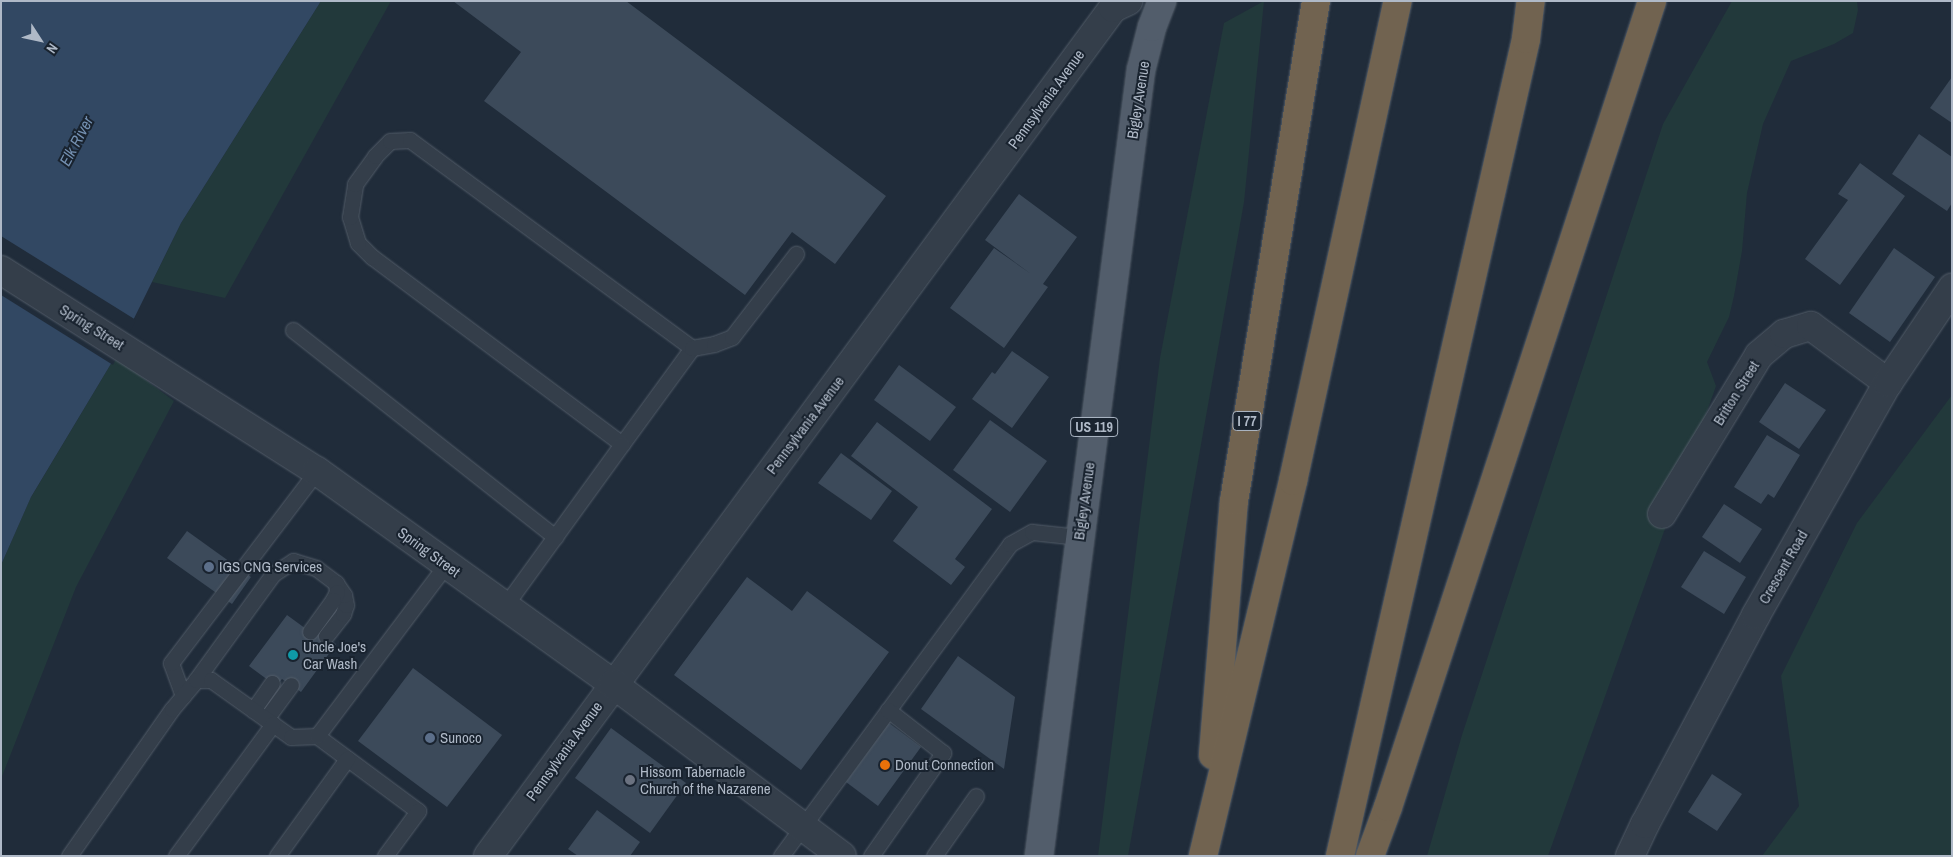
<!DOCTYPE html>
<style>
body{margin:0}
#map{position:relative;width:1953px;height:857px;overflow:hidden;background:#202c3a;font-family:"Archivo Narrow",sans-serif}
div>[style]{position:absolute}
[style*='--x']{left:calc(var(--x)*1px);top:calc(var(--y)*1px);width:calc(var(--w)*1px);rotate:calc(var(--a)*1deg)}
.green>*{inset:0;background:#22393b}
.water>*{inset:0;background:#324863}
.pier>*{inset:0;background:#202c3a}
.building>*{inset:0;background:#3c4a5a}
.roads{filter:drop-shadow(0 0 1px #525c68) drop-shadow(0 0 1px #525c68)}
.service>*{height:15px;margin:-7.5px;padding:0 7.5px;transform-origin:7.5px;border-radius:7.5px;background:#343e4a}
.minor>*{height:28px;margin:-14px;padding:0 14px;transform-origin:14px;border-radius:14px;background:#343e4a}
.tertiary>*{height:28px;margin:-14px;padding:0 14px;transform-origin:14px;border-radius:14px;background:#343e4a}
.primary>*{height:28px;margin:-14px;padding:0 14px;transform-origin:14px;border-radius:14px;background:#525d6b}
.motorway>*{height:28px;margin:-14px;padding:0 14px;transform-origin:14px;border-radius:14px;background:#716350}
.dots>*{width:14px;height:14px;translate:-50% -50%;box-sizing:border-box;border:2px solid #19232f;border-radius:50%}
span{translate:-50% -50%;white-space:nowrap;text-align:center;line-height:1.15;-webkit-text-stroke:4px #19232f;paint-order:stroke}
.shield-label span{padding:1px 4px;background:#19232f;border:1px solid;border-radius:4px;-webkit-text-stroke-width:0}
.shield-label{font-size:14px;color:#afb9c7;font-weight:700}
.street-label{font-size:15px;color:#afb9c7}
.poi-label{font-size:15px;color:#afb9c7}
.left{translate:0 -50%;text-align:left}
.water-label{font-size:16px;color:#7490b1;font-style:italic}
.frame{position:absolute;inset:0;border:2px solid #afb9c7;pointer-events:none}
.north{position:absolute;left:15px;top:15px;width:50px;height:50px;-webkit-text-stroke:4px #19232f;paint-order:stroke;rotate:125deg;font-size:14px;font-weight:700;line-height:20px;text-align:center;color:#afb9c7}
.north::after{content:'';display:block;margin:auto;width:18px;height:22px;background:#afb9c7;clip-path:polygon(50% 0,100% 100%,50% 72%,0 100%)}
</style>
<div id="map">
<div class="green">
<i style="clip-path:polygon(321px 1px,391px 1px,225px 298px,152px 282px,181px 223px)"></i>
<i style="clip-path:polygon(1264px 1px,1244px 202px,1128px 856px,1098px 856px,1160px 358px,1224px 23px)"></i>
<i style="clip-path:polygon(1732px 1px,1857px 1px,1858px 10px,1853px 33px,1834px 44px,1791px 61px,1763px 124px,1747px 193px,1742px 251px,1734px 296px,1729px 317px,1707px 362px,1716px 386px,1548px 856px,1427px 856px,1462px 735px,1663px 124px)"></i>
<i style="clip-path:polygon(115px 357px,174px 401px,76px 587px,1px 779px,1px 565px,30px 499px)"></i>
<i style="clip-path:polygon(1952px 395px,1952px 856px,1762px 856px,1799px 806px,1781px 676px,1857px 523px)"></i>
</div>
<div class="water">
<i style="clip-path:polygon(1px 1px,321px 1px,181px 223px,115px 357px,31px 497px,1px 565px)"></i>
</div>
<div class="pier">
<i style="clip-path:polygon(1px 236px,136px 320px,113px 365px,1px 295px)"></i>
</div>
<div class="building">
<i style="clip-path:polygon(453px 1px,626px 1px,886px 196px,835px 264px,792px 232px,745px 295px,484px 101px,521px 52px)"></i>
<i style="clip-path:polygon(1952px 77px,1952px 123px,1930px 108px)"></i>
<i style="clip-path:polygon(1919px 134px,1952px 157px,1952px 203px,1947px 211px,1892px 174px)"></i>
<i style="clip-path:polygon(1860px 163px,1905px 196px,1840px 285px,1805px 259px,1848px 200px,1838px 194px)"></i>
<i style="clip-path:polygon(1019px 194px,1077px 237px,1043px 284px,1048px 287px,1004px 348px,950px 308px,994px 248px,1031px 274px,985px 240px)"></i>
<i style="clip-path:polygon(1894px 248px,1935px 277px,1890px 342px,1849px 313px)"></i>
<i style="clip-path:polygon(1012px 351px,1049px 377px,1012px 428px,972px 399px,992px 372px,995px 374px)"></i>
<i style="clip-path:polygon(899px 365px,956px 407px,930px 441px,874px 400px)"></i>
<i style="clip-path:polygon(1785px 383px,1826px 410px,1799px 449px,1759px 422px)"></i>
<i style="clip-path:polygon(990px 420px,1047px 461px,1010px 512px,953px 470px)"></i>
<i style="clip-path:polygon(877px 422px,992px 509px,955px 559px,965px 567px,951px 585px,893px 541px,918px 507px,851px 456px)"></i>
<i style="clip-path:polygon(1767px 435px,1800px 455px,1774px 498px,1768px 494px,1761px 504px,1734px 487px)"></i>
<i style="clip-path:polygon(841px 453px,892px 491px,871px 520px,818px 483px)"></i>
<i style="clip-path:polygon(1724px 504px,1762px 529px,1740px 563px,1702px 537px)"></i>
<i style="clip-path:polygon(187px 531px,251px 577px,232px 604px,167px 558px)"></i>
<i style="clip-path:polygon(1704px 551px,1746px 577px,1724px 614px,1681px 587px)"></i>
<i style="clip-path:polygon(747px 577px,792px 611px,807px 591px,889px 652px,801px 770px,674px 675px)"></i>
<i style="clip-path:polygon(287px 615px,313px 634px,317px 629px,336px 644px,301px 692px,282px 679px,276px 686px,249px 666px)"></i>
<i style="clip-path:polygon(958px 656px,1015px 697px,1004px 769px,921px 709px)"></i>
<i style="clip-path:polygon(413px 668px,502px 735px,447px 807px,358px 741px)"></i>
<i style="clip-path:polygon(889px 723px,921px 747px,878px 806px,846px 782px)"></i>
<i style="clip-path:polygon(611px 728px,686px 783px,650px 833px,575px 778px)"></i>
<i style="clip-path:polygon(1712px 774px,1742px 794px,1717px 831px,1688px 812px)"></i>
<i style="clip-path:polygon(597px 810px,640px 842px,630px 856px,578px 856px,568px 849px)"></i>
</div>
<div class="roads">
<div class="service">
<i style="--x:293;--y:330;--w:334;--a:38.3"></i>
<i style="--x:692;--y:348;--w:119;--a:126.1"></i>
<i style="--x:622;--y:444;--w:312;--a:-143.2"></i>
<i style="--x:372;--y:257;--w:20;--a:-135"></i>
<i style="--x:358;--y:243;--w:27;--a:-107"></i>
<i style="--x:350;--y:217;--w:33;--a:-81"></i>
<i style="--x:355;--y:184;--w:34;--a:-54"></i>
<i style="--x:375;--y:156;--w:21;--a:-45"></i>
<i style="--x:390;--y:141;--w:20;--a:-3"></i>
<i style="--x:410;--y:140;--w:350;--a:36.4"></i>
<i style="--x:692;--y:348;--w:22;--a:-10"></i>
<i style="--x:714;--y:344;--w:19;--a:-21"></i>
<i style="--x:732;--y:337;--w:105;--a:-52.4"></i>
<i style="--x:504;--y:607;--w:201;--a:-54.1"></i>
<i style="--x:326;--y:636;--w:28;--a:-52"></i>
<i style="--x:343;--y:614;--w:9;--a:-72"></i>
<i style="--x:346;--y:605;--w:10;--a:-101"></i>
<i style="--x:344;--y:595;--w:14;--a:-124"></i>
<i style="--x:196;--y:680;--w:131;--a:-54"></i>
<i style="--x:273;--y:574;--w:24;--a:-33"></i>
<i style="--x:293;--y:561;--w:24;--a:17"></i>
<i style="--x:316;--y:568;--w:25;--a:37"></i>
<i style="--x:336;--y:583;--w:9;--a:84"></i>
<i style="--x:337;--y:592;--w:9;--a:117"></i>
<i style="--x:333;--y:600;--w:39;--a:126"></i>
<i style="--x:183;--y:696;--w:35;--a:-110"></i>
<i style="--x:171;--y:663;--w:241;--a:-52.8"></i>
<i style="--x:253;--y:710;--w:33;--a:-55"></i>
<i style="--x:266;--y:719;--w:42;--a:-53.7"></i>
<i style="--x:317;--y:736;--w:126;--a:36.6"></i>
<i style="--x:418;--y:811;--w:56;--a:126.3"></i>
<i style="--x:69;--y:856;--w:179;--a:-55"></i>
<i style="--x:172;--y:709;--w:38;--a:-50"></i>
<i style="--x:196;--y:680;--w:15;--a:0"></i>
<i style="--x:211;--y:680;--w:98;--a:35.5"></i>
<i style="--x:291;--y:737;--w:26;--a:-2"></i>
<i style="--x:317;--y:736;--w:214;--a:-53"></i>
<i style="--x:176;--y:856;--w:164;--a:-53.7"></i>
<i style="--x:277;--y:856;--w:120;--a:-54.2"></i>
<i style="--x:781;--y:856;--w:387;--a:-53.7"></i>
<i style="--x:1010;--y:544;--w:25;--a:-29"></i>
<i style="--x:1032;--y:532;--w:47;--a:6.1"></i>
<i style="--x:871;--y:856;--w:126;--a:-55"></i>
<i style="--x:943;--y:753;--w:70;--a:-142"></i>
<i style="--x:934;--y:856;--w:73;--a:-55"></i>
</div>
<div class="minor">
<i style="--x:1662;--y:514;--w:186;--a:-58.6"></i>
<i style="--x:1759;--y:355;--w:33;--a:-40"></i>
<i style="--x:1784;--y:334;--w:28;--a:-17"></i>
<i style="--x:1811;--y:326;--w:96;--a:36.5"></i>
<i style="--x:488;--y:856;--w:1053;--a:-53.61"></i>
<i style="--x:1113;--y:8;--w:17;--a:-25"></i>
</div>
<div class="tertiary">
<i style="--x:1;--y:270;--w:375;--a:32.5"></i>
<i style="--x:317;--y:471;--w:365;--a:35.7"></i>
<i style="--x:613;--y:684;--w:286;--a:36.9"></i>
<i style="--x:1630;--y:856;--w:35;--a:-65"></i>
<i style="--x:1645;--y:824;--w:237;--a:-62"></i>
<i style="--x:1756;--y:615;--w:267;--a:-60.4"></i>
<i style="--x:1888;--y:383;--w:115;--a:-56"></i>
</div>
<div class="primary">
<i style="--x:1039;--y:856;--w:793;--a:-82.61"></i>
<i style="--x:1141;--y:70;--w:44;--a:-75.7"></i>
<i style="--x:1152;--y:27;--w:28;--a:-69"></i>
</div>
<div class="motorway">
<i style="--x:1213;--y:755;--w:255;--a:-85.3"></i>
<i style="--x:1234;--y:501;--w:507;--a:-80.69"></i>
<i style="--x:1203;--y:856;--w:386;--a:-76.5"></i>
<i style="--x:1293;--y:481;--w:491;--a:-77.7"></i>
<i style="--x:1340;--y:856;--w:838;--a:-77.17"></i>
<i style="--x:1526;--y:39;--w:38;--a:-83"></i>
<i style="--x:1370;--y:856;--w:52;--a:-69.8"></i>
<i style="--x:1388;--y:807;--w:848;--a:-71.86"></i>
</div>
</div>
<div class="dots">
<i style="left:209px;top:567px;background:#5c6f8a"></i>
<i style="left:293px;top:655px;background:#0f9aa8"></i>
<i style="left:430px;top:738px;background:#5c6f8a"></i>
<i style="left:885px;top:765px;background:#e8710a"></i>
<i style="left:630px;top:780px;background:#6b7280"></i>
</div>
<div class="shield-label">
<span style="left:1247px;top:421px">I 77</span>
<span style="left:1094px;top:427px">US 119</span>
</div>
<div class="street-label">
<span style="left:1046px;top:99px;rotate:-54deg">Pennsylvania Avenue</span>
<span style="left:1138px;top:100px;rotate:-81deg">Bigley Avenue</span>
<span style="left:92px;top:327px;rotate:32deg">Spring Street</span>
<span style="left:1736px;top:393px;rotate:-58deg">Britton Street</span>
<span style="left:805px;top:425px;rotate:-53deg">Pennsylvania Avenue</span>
<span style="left:1084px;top:501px;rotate:-82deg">Bigley Avenue</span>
<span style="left:429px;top:552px;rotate:36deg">Spring Street</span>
<span style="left:1783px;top:567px;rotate:-60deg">Crescent Road</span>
<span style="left:564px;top:751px;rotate:-54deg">Pennsylvania Avenue</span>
</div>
<div class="poi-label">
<span class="left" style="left:219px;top:567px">IGS CNG Services</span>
<span class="left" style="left:303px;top:655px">Uncle Joe's<br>Car Wash</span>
<span class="left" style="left:440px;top:738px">Sunoco</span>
<span class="left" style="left:895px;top:765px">Donut Connection</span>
<span class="left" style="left:640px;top:780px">Hissom Tabernacle<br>Church of the Nazarene</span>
</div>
<div class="water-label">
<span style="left:76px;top:141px;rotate:-62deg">Elk River</span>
</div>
<div class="frame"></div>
<div class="north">N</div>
</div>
